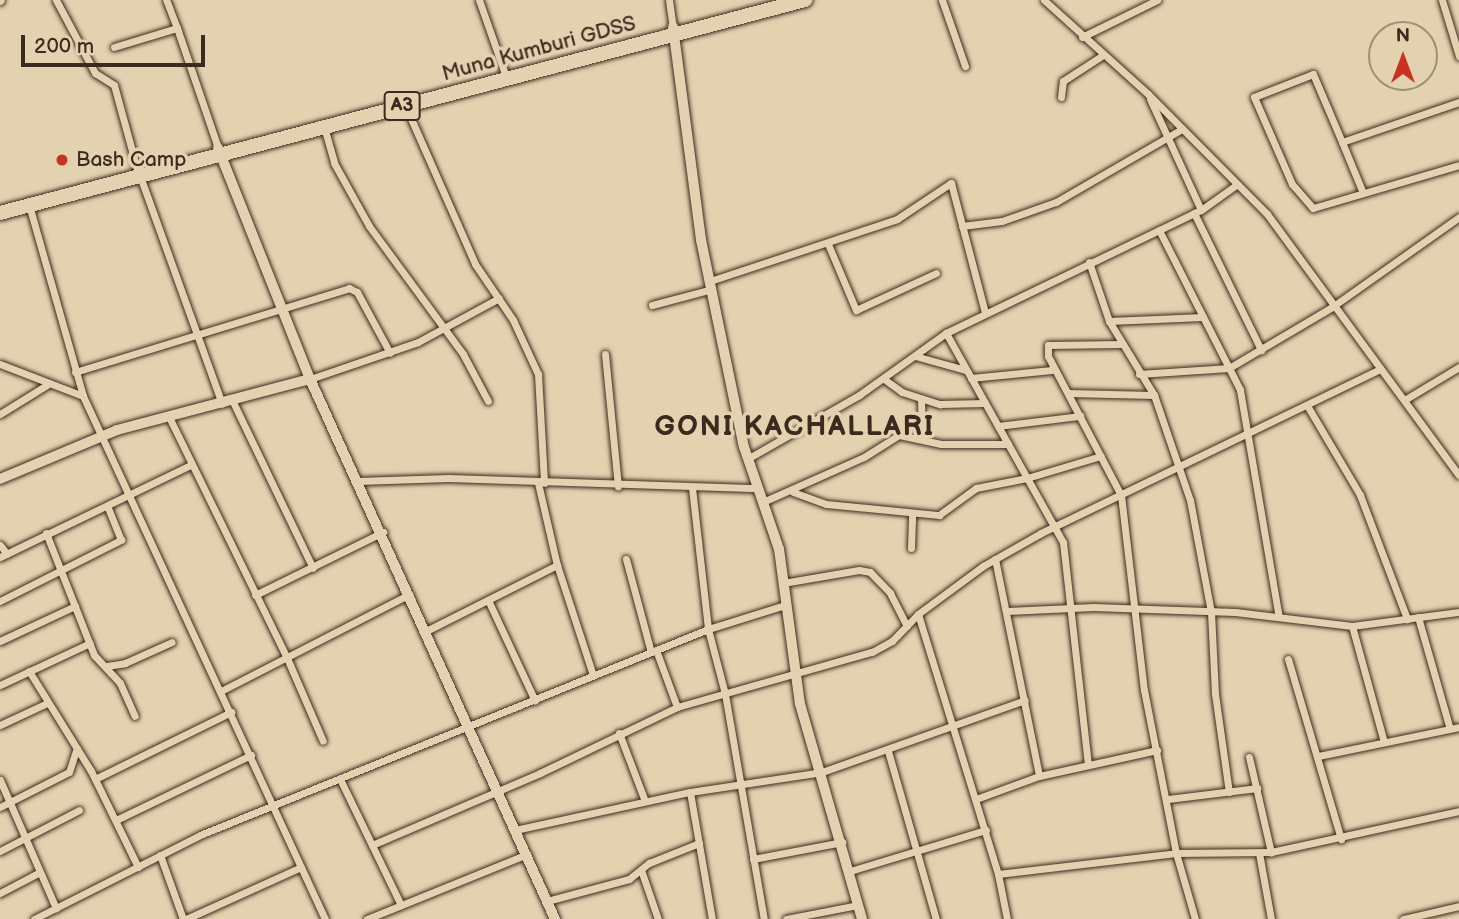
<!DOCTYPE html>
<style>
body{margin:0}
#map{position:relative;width:1459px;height:919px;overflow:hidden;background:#e3d2af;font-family:"Balsamiq Sans",sans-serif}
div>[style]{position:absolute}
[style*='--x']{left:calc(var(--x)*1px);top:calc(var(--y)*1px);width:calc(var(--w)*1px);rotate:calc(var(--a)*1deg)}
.roads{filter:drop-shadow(0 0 2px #3b2a1e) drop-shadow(0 0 2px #3b2a1e)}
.street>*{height:7px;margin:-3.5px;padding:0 3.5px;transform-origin:3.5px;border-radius:3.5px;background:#e3d2af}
.secondary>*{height:10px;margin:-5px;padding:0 5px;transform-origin:5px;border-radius:5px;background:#e3d2af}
.highway>*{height:14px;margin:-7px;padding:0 7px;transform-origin:7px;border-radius:7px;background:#e3d2af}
.dots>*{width:19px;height:19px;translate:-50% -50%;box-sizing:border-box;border:4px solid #e3d2af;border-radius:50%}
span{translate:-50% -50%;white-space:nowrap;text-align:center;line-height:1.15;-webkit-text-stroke:7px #e3d2af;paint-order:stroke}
.shield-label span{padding:2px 5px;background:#e3d2af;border:2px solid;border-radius:5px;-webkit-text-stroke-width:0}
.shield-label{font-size:19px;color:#3b2a1e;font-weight:700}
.street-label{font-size:21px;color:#3b2a1e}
.poi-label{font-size:21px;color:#3b2a1e}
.left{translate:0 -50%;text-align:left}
.district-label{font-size:28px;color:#3b2a1e;font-weight:700;letter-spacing:2px}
.north{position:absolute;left:1368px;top:21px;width:70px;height:70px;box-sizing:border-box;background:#e3d2af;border:2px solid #a08f75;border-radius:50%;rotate:0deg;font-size:19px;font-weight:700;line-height:28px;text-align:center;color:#3b2a1e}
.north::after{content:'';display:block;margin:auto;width:24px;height:32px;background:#c8321e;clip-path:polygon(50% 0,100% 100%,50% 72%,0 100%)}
.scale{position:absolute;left:21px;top:35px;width:184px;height:32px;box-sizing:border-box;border:4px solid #3b2a1e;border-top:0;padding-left:9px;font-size:21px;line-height:24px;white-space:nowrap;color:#3b2a1e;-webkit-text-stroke:5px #e3d2af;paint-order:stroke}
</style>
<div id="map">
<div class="roads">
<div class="street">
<i style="--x:56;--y:0;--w:83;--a:61.9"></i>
<i style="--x:95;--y:73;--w:22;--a:32"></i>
<i style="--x:114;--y:85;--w:87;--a:74.7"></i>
<i style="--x:479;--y:0;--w:75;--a:70.6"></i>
<i style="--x:669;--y:0;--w:27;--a:82"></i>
<i style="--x:942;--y:0;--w:70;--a:70.8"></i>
<i style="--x:1044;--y:0;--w:140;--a:42.1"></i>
<i style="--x:1148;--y:94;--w:169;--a:45.2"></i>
<i style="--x:1267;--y:214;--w:324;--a:53.7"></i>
<i style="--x:1442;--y:0;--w:59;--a:73.1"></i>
<i style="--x:0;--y:1;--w:1;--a:-45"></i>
<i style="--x:177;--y:28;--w:127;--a:71.1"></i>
<i style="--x:1082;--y:37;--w:84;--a:-26.3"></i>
<i style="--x:114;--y:47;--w:66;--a:-16.8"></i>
<i style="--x:177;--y:28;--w:30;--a:-111"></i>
<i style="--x:1061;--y:97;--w:16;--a:-83"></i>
<i style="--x:1063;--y:81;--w:48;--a:-33"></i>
<i style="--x:1150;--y:99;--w:122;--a:65.3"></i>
<i style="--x:405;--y:105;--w:174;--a:66.2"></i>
<i style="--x:475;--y:264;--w:68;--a:55.8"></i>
<i style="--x:513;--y:320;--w:60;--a:65.2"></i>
<i style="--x:538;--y:374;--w:109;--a:86.8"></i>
<i style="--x:324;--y:127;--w:37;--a:74"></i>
<i style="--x:334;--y:163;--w:72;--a:60.9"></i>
<i style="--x:369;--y:226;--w:159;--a:53.7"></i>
<i style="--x:463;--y:354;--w:53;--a:62"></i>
<i style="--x:1342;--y:142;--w:74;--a:-113.1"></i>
<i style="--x:1313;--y:74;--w:63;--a:158.7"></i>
<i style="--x:1254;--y:97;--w:95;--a:66.4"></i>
<i style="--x:1292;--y:184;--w:32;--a:49"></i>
<i style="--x:1313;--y:208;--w:152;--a:-16.4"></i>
<i style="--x:140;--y:176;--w:242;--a:70.2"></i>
<i style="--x:1363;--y:193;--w:55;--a:-112.4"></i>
<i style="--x:1342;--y:142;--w:124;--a:-18.9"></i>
<i style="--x:29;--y:205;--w:198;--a:74.2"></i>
<i style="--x:83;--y:396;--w:576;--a:65.17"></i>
<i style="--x:1194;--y:213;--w:153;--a:63.9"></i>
<i style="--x:962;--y:226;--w:40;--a:-7.1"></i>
<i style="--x:1002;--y:221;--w:57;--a:-19.4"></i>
<i style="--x:1056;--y:202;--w:146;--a:-30.1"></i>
<i style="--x:1159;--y:230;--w:179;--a:63.1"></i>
<i style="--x:1240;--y:390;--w:230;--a:80.3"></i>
<i style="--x:828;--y:244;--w:72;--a:67"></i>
<i style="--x:856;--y:310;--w:88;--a:-24.8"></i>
<i style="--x:1089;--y:262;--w:62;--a:71.3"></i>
<i style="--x:1109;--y:321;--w:87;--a:58.7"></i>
<i style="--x:1154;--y:395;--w:111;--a:71.1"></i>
<i style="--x:1190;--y:500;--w:114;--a:79.4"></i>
<i style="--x:1211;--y:612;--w:82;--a:87.2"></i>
<i style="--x:1215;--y:694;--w:99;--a:81.9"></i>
<i style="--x:710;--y:281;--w:197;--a:-18.3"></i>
<i style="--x:897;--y:219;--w:65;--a:-33.7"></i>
<i style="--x:951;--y:183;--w:134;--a:75.3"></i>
<i style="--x:652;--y:305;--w:62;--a:-14.9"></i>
<i style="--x:1109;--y:321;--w:94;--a:-2.4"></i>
<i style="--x:946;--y:333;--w:240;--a:60.8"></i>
<i style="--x:1063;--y:542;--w:224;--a:83.6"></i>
<i style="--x:1122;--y:344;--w:74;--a:179.2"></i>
<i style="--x:1048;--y:345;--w:11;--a:90"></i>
<i style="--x:1048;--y:356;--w:157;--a:62.3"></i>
<i style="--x:1121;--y:495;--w:196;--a:83.3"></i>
<i style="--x:1144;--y:690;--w:166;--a:78.9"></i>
<i style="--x:1176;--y:853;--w:69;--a:73.9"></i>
<i style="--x:605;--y:354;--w:133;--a:84.4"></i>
<i style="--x:915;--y:356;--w:53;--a:15.4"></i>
<i style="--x:0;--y:364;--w:89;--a:21.1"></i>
<i style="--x:75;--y:372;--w:287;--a:-17"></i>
<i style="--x:349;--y:288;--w:9;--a:27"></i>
<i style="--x:357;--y:292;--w:69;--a:61.6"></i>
<i style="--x:1139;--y:374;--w:90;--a:-3.8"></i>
<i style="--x:1229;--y:368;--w:120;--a:-30.6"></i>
<i style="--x:1332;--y:307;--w:156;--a:-35.3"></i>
<i style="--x:971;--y:378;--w:81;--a:-5.6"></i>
<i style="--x:310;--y:379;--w:114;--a:-18.9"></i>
<i style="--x:418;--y:342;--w:92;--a:-28.5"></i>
<i style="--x:884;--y:379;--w:22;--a:36"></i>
<i style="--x:902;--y:392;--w:40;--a:18"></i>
<i style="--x:940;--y:404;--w:45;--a:-1.3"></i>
<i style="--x:1068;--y:393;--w:86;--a:1.3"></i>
<i style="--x:921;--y:399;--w:40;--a:88.6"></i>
<i style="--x:1406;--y:399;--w:62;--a:-31.1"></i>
<i style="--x:233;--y:402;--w:184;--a:64.3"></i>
<i style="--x:1308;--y:407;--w:102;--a:59.4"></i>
<i style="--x:1360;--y:495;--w:133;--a:69.2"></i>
<i style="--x:0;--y:414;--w:55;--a:-31.7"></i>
<i style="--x:169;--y:417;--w:268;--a:63.9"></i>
<i style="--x:287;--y:658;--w:90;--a:66.6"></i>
<i style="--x:998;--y:426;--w:83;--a:-7"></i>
<i style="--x:747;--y:459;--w:129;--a:-29.7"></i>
<i style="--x:859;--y:395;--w:107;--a:-35.5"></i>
<i style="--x:946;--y:333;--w:283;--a:-25.8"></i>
<i style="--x:1201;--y:210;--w:43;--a:-35.5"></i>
<i style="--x:357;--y:481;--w:92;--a:-1.9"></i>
<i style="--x:449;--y:478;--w:309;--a:1.9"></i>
<i style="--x:538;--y:483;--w:84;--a:77"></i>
<i style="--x:557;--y:565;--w:116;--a:71.9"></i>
<i style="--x:692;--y:488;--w:142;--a:83.5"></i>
<i style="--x:708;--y:629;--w:67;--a:75.3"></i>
<i style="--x:725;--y:694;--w:228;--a:80.2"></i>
<i style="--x:793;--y:492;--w:35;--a:20"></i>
<i style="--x:826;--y:504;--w:114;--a:5.6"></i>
<i style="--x:939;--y:515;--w:46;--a:-36.1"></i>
<i style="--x:976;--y:488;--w:52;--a:-11.1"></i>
<i style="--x:1027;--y:478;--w:77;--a:-16.6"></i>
<i style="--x:765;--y:501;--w:108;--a:-24"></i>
<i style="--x:864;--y:457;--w:41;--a:-32.2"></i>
<i style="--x:899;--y:435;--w:43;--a:12.1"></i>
<i style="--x:941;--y:444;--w:67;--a:0"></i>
<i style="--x:46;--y:533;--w:131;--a:68.5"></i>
<i style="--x:94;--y:655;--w:38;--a:47"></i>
<i style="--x:120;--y:683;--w:36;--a:66"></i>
<i style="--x:0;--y:545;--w:11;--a:52"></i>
<i style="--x:911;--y:548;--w:33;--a:-88"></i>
<i style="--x:0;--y:557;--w:213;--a:-25.8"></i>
<i style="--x:626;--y:559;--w:96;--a:75"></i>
<i style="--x:995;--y:559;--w:221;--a:78.5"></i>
<i style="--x:783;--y:583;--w:77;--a:-9.7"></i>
<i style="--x:859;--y:570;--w:11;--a:10"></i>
<i style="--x:870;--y:572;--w:29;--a:46"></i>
<i style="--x:890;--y:593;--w:37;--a:63"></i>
<i style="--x:255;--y:595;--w:143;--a:-26.2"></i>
<i style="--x:488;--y:600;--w:111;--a:65"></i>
<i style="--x:0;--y:601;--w:136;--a:-26.8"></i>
<i style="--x:121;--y:540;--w:37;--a:-112"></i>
<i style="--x:1007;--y:611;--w:86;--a:-2.7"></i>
<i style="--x:1093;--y:607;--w:142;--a:2"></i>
<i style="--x:1235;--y:612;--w:118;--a:6.8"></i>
<i style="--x:1352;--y:626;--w:108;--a:-7.5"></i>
<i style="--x:918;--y:614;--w:272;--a:72.9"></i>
<i style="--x:998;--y:874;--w:46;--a:78.7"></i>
<i style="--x:1418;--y:617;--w:116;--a:74.1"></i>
<i style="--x:1352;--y:626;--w:120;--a:74.6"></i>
<i style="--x:426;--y:631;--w:147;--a:-26.7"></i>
<i style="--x:0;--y:641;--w:83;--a:-25"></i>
<i style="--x:656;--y:650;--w:61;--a:69.8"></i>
<i style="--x:1288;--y:659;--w:188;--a:73.6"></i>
<i style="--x:107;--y:666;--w:18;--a:-9"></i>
<i style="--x:125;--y:663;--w:51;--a:-24.1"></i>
<i style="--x:29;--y:671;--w:118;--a:58.2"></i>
<i style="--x:91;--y:771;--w:107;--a:63.9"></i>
<i style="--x:0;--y:685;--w:99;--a:-25"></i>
<i style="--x:221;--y:691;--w:212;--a:-27.2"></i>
<i style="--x:0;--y:725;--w:50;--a:-25"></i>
<i style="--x:619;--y:733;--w:73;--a:69.1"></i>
<i style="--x:888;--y:751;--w:175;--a:74.1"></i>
<i style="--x:1318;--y:756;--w:144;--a:-11.6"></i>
<i style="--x:1249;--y:757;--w:98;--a:77"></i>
<i style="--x:95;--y:779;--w:152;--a:-26.2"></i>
<i style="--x:340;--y:779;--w:140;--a:64.2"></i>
<i style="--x:0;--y:780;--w:140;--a:66.4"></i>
<i style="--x:690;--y:792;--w:129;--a:80.2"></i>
<i style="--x:976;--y:799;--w:67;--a:-20.1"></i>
<i style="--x:1039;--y:776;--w:121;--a:-12.4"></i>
<i style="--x:1168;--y:799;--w:90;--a:-7"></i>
<i style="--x:0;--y:807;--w:77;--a:-26.9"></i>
<i style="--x:69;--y:772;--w:25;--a:-72"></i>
<i style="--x:116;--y:820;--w:150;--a:-25.7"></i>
<i style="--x:515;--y:830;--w:179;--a:-12.3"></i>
<i style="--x:690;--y:792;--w:134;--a:-8.6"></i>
<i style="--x:822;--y:772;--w:215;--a:-19.5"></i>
<i style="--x:372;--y:845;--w:183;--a:-23.2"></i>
<i style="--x:540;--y:773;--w:152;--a:-25.7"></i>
<i style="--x:677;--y:707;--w:203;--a:-15.8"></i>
<i style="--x:872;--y:652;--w:23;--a:-29"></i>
<i style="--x:892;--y:641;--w:37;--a:-46"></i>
<i style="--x:918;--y:614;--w:81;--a:-36.4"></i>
<i style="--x:983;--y:566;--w:67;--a:-29.6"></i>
<i style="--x:1041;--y:533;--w:377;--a:-25.8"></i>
<i style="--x:0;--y:851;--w:89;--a:-27.4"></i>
<i style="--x:1259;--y:853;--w:67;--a:79.7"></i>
<i style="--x:160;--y:855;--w:68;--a:70.2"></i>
<i style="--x:753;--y:859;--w:91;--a:-10.8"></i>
<i style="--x:641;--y:870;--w:52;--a:70.9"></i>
<i style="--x:850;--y:871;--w:142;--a:-16.8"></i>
<i style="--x:998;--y:874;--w:179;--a:-6.7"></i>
<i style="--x:1176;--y:853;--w:95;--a:-0.6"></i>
<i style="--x:1271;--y:852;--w:192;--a:-12.3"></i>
<i style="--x:0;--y:893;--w:45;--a:-27.7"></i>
<i style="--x:547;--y:901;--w:85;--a:-15"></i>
<i style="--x:629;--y:879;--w:26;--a:-39"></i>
<i style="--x:649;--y:863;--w:54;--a:-21.8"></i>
<i style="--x:34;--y:919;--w:186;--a:-26.8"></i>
<i style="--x:200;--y:835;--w:548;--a:-22.07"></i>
<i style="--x:708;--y:629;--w:81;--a:-17.3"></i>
<i style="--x:186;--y:919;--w:126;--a:-24.3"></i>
<i style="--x:367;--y:919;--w:173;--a:-22.1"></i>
<i style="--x:786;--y:919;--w:73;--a:-11"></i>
<i style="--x:1403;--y:919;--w:57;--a:-13.1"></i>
</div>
<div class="secondary">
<i style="--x:673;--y:27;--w:215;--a:82.5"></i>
<i style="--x:701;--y:240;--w:211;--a:78.3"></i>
<i style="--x:744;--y:447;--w:108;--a:71.1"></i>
<i style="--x:779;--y:549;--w:156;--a:82.3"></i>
<i style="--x:800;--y:704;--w:224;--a:73.9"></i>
<i style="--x:218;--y:148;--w:249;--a:68.3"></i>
<i style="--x:310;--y:379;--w:593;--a:65.6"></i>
<i style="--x:0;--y:479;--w:127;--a:-22.7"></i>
<i style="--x:117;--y:430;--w:200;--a:-14.8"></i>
</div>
<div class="highway">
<i style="--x:0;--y:213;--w:833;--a:-14.82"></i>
</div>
</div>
<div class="dots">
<i style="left:62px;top:160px;background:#c8321e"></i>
</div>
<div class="shield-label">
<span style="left:402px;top:106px">A3</span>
</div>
<div class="street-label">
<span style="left:539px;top:49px;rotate:-15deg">Muna Kumburi GDSS</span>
</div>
<div class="poi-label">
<span class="left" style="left:76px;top:160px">Bash Camp</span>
</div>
<div class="district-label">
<span style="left:795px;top:427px">GONI KACHALLARI</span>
</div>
<div class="north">N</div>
<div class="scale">200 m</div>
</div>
